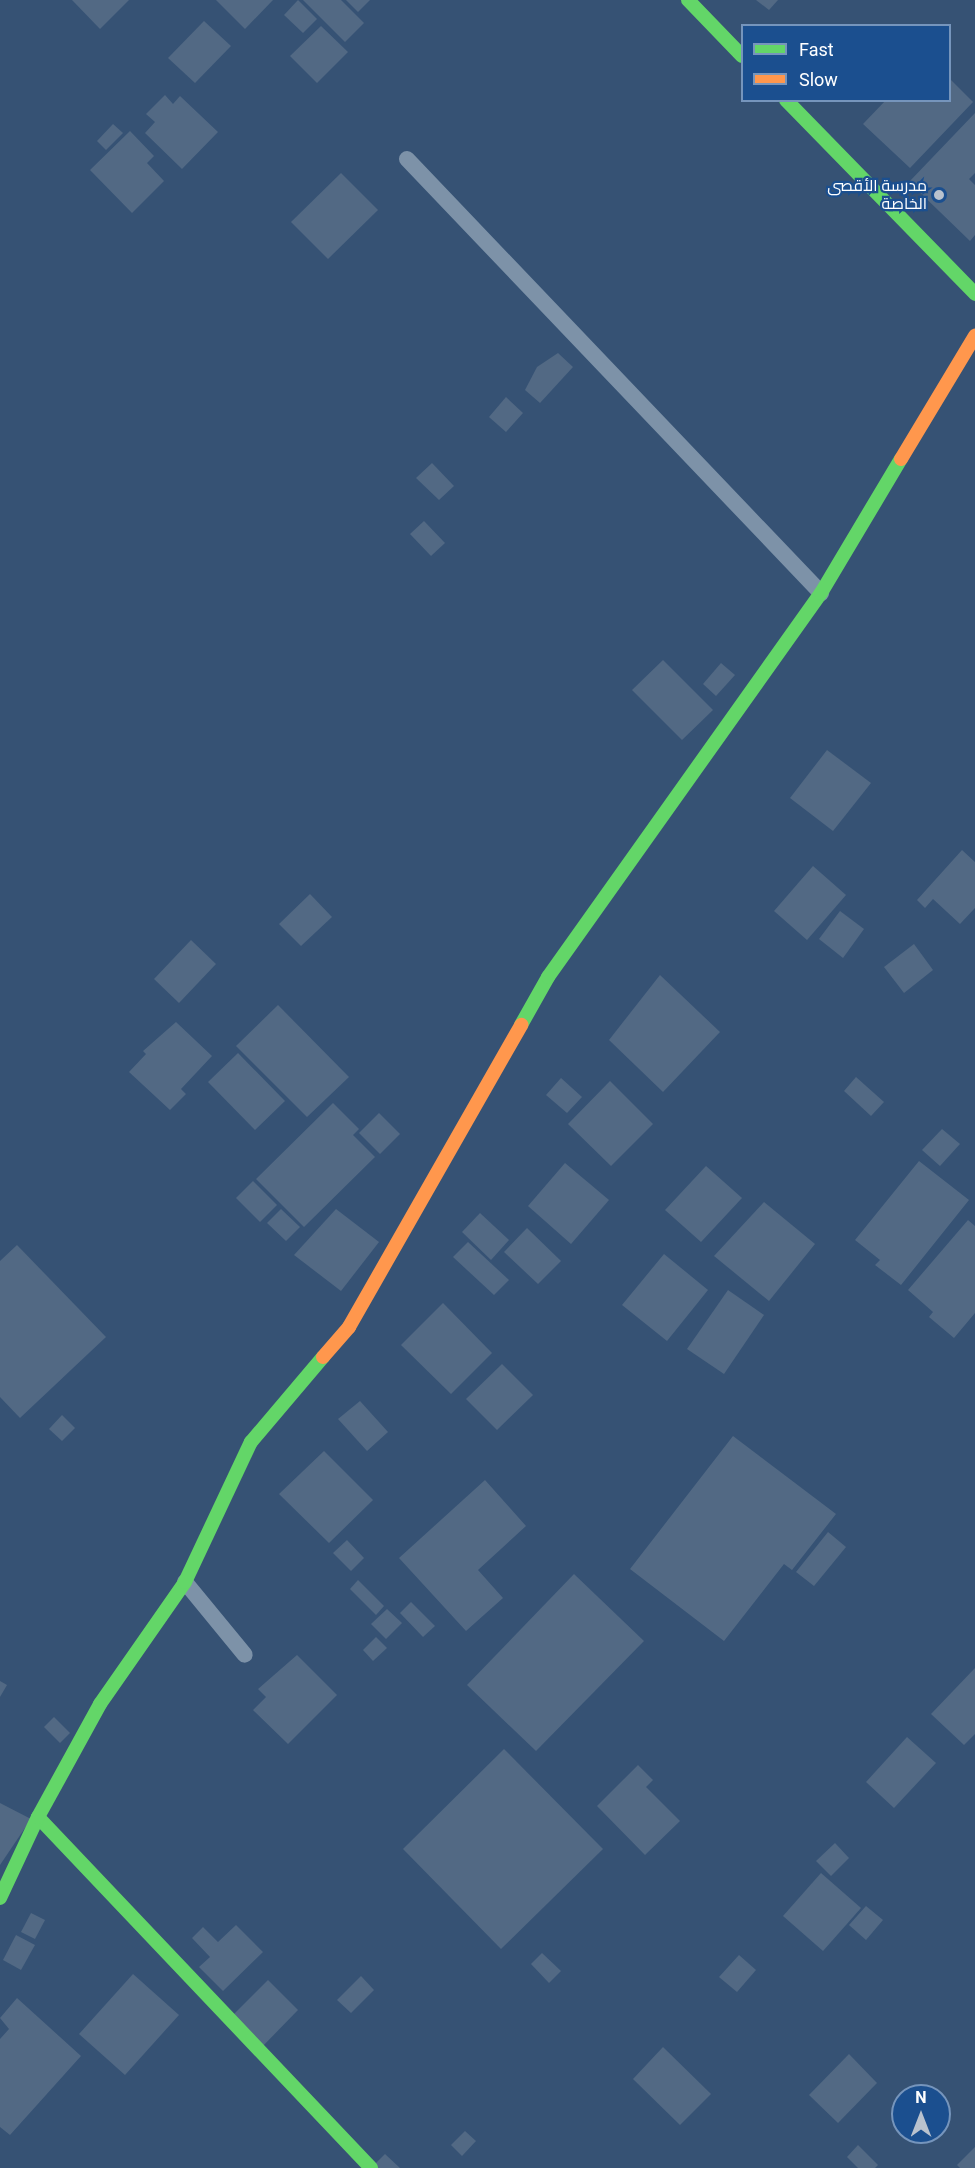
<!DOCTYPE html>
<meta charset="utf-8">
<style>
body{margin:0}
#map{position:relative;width:975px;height:2168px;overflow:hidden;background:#365274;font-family:Roboto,Cairo,sans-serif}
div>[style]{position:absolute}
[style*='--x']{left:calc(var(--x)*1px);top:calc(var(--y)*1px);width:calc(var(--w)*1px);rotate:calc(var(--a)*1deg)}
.building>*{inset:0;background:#526984}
.lane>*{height:16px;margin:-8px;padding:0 8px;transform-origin:8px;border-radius:8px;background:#7d92a8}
.fast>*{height:14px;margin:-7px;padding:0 7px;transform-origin:7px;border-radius:7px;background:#63d668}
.slow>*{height:14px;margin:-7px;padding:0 7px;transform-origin:7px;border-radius:7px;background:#ff974d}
.dots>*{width:16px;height:16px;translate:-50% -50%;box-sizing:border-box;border:3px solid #1b4f8f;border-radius:50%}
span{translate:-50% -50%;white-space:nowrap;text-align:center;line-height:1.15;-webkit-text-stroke:4.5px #1b4f8f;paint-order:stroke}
.poi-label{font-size:16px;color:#fff}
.right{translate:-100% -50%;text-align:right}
.legend{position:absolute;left:741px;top:24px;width:210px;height:78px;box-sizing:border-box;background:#1b4f8f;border:2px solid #7695bc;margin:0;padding:8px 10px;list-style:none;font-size:18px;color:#fff}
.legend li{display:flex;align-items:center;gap:12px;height:30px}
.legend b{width:30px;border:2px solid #7695bc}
.north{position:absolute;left:891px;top:2084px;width:60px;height:60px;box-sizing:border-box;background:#1b4f8f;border:2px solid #7695bc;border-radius:50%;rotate:0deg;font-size:16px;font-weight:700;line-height:24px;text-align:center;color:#fff}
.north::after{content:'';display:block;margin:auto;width:21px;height:27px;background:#b9c2ce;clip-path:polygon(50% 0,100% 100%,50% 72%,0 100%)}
</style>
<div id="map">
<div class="building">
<i style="clip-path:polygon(72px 0,129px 0,100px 29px)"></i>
<i style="clip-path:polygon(216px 0,273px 0,245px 29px)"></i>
<i style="clip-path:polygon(298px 0,317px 19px,303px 33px,284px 15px)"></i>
<i style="clip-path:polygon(303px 0,341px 0,364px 23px,345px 42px)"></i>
<i style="clip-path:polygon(346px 0,370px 0,358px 12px)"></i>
<i style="clip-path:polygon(756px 0,778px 0,769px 10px)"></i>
<i style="clip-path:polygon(204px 21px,231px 46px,195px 83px,168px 58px)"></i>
<i style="clip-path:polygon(321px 26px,348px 52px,317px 83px,290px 56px)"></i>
<i style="clip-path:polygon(950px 79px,973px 102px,910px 168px,863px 124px,886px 100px,950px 100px)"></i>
<i style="clip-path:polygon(165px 95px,173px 104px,180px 96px,218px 132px,182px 169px,145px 133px,155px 122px,146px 114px)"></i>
<i style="clip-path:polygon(975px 113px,975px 173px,969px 179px,975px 185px,975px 235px,970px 241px,909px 182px)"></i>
<i style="clip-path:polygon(113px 124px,123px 133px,106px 150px,97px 141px)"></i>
<i style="clip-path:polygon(130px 131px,154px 156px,147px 163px,164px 181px,132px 213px,90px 170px)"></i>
<i style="clip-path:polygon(341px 173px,378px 210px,328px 259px,291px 222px)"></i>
<i style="clip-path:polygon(558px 353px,573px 367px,540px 403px,525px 390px,537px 367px)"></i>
<i style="clip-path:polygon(506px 397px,523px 413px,506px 432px,489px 417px)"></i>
<i style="clip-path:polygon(432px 463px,454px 486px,439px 500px,416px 478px)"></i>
<i style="clip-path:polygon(424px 521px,445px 543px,431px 556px,410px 534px)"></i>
<i style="clip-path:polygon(663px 660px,713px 710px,682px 740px,632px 690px)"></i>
<i style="clip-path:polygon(721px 663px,735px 675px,716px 696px,703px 684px)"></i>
<i style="clip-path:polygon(827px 750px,871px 783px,833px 831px,790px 798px)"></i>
<i style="clip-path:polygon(962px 850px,975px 862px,975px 908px,960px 924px,933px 899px,925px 908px,917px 900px)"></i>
<i style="clip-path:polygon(813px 866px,846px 895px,807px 940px,774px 911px)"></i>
<i style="clip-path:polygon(310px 894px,332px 917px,301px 946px,279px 924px)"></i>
<i style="clip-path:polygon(840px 911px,864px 929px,843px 958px,819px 939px)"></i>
<i style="clip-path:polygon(191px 940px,216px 964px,179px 1003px,154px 979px)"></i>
<i style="clip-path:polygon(914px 944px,933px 970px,904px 993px,884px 967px)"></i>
<i style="clip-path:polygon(660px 975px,720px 1032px,663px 1092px,609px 1040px)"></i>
<i style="clip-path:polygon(278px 1005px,349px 1077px,307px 1117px,236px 1046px)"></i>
<i style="clip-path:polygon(176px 1022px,212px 1056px,181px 1089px,186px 1094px,170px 1110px,129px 1072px,146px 1054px,143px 1051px)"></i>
<i style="clip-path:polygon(238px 1053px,285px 1101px,255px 1130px,208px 1082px)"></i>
<i style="clip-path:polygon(856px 1077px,884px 1102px,871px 1116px,844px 1091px)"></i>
<i style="clip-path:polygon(561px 1078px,582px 1097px,567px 1113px,546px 1095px)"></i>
<i style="clip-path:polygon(610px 1081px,653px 1124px,611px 1166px,568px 1124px)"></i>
<i style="clip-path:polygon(333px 1103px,359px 1129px,353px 1135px,375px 1157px,304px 1227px,256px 1179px)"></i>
<i style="clip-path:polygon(379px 1113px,400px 1134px,380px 1154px,359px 1133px)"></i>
<i style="clip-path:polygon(942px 1129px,960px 1144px,940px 1166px,922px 1150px)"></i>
<i style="clip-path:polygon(919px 1161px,969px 1200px,901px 1285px,875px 1265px,880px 1260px,855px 1240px)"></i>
<i style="clip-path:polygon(565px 1163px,609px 1200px,571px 1244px,528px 1206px)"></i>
<i style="clip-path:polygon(706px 1166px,742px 1198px,701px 1242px,665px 1210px)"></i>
<i style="clip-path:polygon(253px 1181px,277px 1205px,260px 1222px,236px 1198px)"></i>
<i style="clip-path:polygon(764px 1202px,815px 1244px,769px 1301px,714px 1256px)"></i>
<i style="clip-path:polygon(281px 1209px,300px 1227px,286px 1241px,267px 1223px)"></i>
<i style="clip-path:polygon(336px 1209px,379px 1242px,341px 1291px,294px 1255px)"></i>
<i style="clip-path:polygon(480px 1213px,509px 1240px,491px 1260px,462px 1232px)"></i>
<i style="clip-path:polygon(968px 1220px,975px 1226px,975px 1313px,954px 1338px,929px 1317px,933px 1312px,908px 1290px)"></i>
<i style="clip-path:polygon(527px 1228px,561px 1261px,538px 1284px,504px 1252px)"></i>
<i style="clip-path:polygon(468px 1242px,509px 1280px,494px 1295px,453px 1257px)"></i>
<i style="clip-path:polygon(17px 1245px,106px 1337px,20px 1418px,0 1397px,0 1261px)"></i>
<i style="clip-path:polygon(664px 1254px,708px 1290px,667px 1341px,622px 1305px)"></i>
<i style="clip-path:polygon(728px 1290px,764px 1315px,724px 1374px,687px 1349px)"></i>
<i style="clip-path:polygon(443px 1303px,492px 1353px,451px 1394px,401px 1345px)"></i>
<i style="clip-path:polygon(502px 1364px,533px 1395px,497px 1430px,466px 1399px)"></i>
<i style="clip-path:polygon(360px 1401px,388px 1432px,367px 1451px,338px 1419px)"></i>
<i style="clip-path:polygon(62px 1415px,75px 1428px,62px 1441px,49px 1429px)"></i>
<i style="clip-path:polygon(733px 1436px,836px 1514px,792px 1570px,784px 1564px,724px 1641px,630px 1569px)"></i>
<i style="clip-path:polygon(324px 1451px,373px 1500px,329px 1543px,279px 1494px)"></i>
<i style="clip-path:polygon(485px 1480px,526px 1526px,478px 1570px,503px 1598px,466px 1631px,399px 1558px)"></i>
<i style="clip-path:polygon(828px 1532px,846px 1547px,814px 1586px,796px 1572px)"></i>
<i style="clip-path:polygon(347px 1540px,364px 1558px,351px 1571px,333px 1553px)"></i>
<i style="clip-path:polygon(574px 1574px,644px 1641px,536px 1751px,467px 1685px)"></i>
<i style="clip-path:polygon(358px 1580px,384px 1606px,376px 1615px,350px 1589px)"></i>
<i style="clip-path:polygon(411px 1602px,435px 1626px,423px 1637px,400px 1613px)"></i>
<i style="clip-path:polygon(387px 1609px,402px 1623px,386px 1639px,371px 1624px)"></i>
<i style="clip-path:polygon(376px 1637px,387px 1648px,373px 1661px,363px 1650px)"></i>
<i style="clip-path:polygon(297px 1655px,337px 1695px,288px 1744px,253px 1710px,266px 1697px,258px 1689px)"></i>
<i style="clip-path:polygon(975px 1668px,975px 1734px,964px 1745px,931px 1714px)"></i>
<i style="clip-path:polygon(0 1681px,7px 1685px,0 1697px)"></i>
<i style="clip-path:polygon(54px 1717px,70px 1733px,60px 1743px,44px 1727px)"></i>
<i style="clip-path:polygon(907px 1737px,936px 1763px,894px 1808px,866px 1782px)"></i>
<i style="clip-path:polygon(504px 1749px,603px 1849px,501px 1949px,403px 1849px)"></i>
<i style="clip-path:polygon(638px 1765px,653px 1780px,646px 1787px,680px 1821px,645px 1855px,597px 1806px)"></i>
<i style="clip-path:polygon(0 1803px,31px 1819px,0 1865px)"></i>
<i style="clip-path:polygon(835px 1843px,849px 1858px,831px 1876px,816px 1861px)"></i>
<i style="clip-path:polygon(821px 1873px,861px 1908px,823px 1951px,783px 1916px)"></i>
<i style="clip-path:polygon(866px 1906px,883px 1920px,866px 1940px,849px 1925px)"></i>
<i style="clip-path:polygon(31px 1913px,45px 1920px,35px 1939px,21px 1932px)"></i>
<i style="clip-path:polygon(236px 1925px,263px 1952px,223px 1991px,199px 1967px,210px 1957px,192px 1938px,203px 1927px,218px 1942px)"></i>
<i style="clip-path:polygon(16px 1935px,35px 1945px,21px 1970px,3px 1960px)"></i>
<i style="clip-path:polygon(542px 1953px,561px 1971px,549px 1983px,531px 1964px)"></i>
<i style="clip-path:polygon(739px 1955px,756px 1970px,737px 1992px,719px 1977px)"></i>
<i style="clip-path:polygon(133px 1974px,179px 2015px,125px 2075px,79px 2034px)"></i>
<i style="clip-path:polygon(361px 1976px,374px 1990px,351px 2013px,337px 2000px)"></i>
<i style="clip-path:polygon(268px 1980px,298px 2010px,261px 2048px,230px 2018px)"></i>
<i style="clip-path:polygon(17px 1998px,81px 2056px,10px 2135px,0 2127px,0 2039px,9px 2029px,0 2018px)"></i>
<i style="clip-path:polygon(663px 2047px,711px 2094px,680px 2125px,633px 2079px)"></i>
<i style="clip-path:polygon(849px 2054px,877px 2083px,838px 2123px,809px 2095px)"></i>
<i style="clip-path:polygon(465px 2131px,476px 2141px,462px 2156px,451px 2145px)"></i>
<i style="clip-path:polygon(858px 2145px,878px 2165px,875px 2168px,858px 2168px,847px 2157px)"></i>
<i style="clip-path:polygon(975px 2147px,975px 2168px,960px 2168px,957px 2165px)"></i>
<i style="clip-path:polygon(385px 2154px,400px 2168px,377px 2168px,374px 2165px)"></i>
</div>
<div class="lane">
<i style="--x:407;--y:159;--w:600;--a:46.35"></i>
<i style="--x:185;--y:1582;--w:94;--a:50.6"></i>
</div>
<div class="fast">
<i style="--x:688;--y:0;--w:78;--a:46"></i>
<i style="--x:786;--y:100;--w:271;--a:45.7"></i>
<i style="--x:521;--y:1025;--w:55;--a:-60.6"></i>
<i style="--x:548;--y:977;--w:471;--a:-54.6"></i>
<i style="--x:821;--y:593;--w:156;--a:-59.2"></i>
<i style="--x:38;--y:1817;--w:484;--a:46.5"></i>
<i style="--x:0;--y:1898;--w:89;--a:-64.9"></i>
<i style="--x:38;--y:1817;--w:129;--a:-61.2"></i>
<i style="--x:100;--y:1704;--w:149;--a:-55.1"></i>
<i style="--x:185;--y:1582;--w:155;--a:-64.8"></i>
<i style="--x:251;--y:1442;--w:111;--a:-49.7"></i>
</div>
<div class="slow">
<i style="--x:901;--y:459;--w:144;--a:-59"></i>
<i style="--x:323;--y:1357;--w:40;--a:-49"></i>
<i style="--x:349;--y:1327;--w:348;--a:-60.3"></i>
</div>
<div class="dots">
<i style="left:939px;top:195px;background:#b9c2ce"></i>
</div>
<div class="poi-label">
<span class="right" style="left:927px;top:195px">مدرسة الأقصى<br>الخاصة</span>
</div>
<ul class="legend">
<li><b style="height:8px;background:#63d668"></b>Fast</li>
<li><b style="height:8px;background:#ff974d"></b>Slow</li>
</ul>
<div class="north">N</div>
</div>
